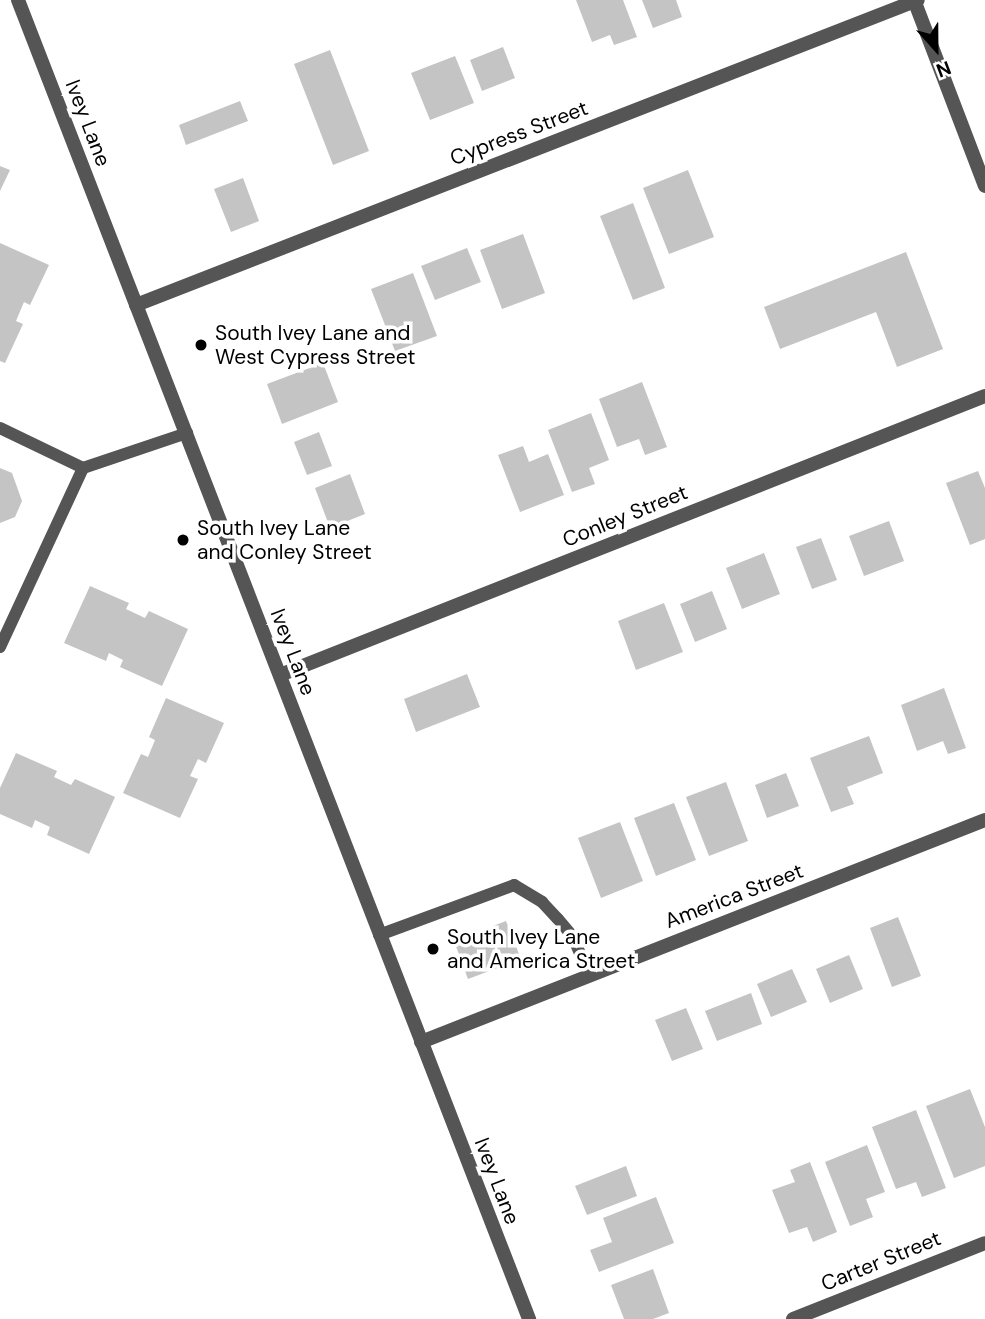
<!DOCTYPE html>
<style>
body{margin:0}
#map{position:relative;width:985px;height:1319px;overflow:hidden;background:#fff;font-family:"DM Sans",sans-serif}
div>[style]{position:absolute}
[style*='--x']{left:calc(var(--x)*1px);top:calc(var(--y)*1px);width:calc(var(--w)*1px);rotate:calc(var(--a)*1deg)}
.building>*{inset:0;background:#c4c4c4}
.service>*{height:12px;margin:-6px;padding:0 6px;transform-origin:6px;border-radius:6px;background:#555}
.minor>*{height:14px;margin:-7px;padding:0 7px;transform-origin:7px;border-radius:7px;background:#555}
.tertiary>*{height:14px;margin:-7px;padding:0 7px;transform-origin:7px;border-radius:7px;background:#555}
.dots>*{width:19px;height:19px;translate:-50% -50%;box-sizing:border-box;border:4px solid #fff;border-radius:50%}
span{translate:-50% -50%;white-space:nowrap;text-align:center;line-height:1.15;-webkit-text-stroke:7px #fff;paint-order:stroke}
.street-label{font-size:21px;color:#000}
.poi-label{font-size:21px;color:#000}
.left{translate:0 -50%;text-align:left}
.north{position:absolute;left:901px;top:14px;width:70px;height:70px;-webkit-text-stroke:5px #fff;paint-order:stroke;rotate:159deg;font-size:19px;font-weight:700;line-height:28px;text-align:center;color:#000}
.north::after{content:'';display:block;margin:auto;width:24px;height:32px;background:#000;clip-path:polygon(50% 0,100% 100%,50% 72%,0 100%)}
</style>
<div id="map">
<div class="building">
<i style="clip-path:polygon(576px 0,623px 0,637px 37px,614px 45px,610px 35px,592px 42px)"></i>
<i style="clip-path:polygon(642px 0,676px 0,682px 17px,653px 28px)"></i>
<i style="clip-path:polygon(503px 47px,515px 78px,482px 91px,470px 60px)"></i>
<i style="clip-path:polygon(330px 50px,369px 151px,333px 165px,294px 64px)"></i>
<i style="clip-path:polygon(455px 56px,474px 103px,430px 120px,411px 73px)"></i>
<i style="clip-path:polygon(240px 101px,248px 121px,186px 145px,179px 125px)"></i>
<i style="clip-path:polygon(0 166px,10px 170px,0 191px)"></i>
<i style="clip-path:polygon(688px 170px,714px 237px,669px 254px,643px 188px)"></i>
<i style="clip-path:polygon(243px 178px,259px 221px,231px 232px,214px 189px)"></i>
<i style="clip-path:polygon(633px 203px,665px 288px,633px 300px,600px 216px)"></i>
<i style="clip-path:polygon(523px 234px,545px 293px,502px 309px,480px 250px)"></i>
<i style="clip-path:polygon(0 243px,49px 265px,30px 305px,24px 302px,16px 321px,23px 324px,5px 363px,0 361px)"></i>
<i style="clip-path:polygon(467px 248px,481px 282px,435px 300px,421px 266px)"></i>
<i style="clip-path:polygon(906px 252px,943px 349px,897px 367px,876px 312px,780px 349px,764px 307px)"></i>
<i style="clip-path:polygon(413px 273px,437px 336px,395px 351px,371px 289px)"></i>
<i style="clip-path:polygon(323px 363px,338px 402px,282px 424px,267px 384px)"></i>
<i style="clip-path:polygon(642px 382px,667px 447px,645px 455px,639px 439px,617px 447px,599px 399px)"></i>
<i style="clip-path:polygon(591px 413px,609px 460px,589px 468px,595px 484px,572px 492px,548px 430px)"></i>
<i style="clip-path:polygon(319px 432px,332px 466px,307px 475px,294px 442px)"></i>
<i style="clip-path:polygon(523px 446px,529px 462px,548px 454px,564px 495px,520px 512px,498px 455px)"></i>
<i style="clip-path:polygon(0 468px,12px 473px,22px 501px,15px 517px,0 523px)"></i>
<i style="clip-path:polygon(978px 471px,985px 488px,985px 539px,970px 545px,946px 483px)"></i>
<i style="clip-path:polygon(350px 474px,365px 514px,330px 528px,315px 488px)"></i>
<i style="clip-path:polygon(889px 521px,904px 561px,864px 576px,849px 536px)"></i>
<i style="clip-path:polygon(821px 538px,837px 580px,812px 589px,796px 547px)"></i>
<i style="clip-path:polygon(764px 553px,780px 594px,742px 609px,726px 568px)"></i>
<i style="clip-path:polygon(90px 586px,129px 603px,126px 609px,145px 618px,149px 611px,188px 629px,162px 686px,120px 667px,123px 660px,109px 653px,106px 661px,64px 643px)"></i>
<i style="clip-path:polygon(712px 591px,727px 629px,695px 642px,680px 604px)"></i>
<i style="clip-path:polygon(664px 603px,683px 652px,636px 670px,618px 621px)"></i>
<i style="clip-path:polygon(467px 674px,480px 707px,416px 732px,404px 699px)"></i>
<i style="clip-path:polygon(944px 688px,966px 748px,948px 754px,943px 741px,917px 751px,901px 705px)"></i>
<i style="clip-path:polygon(166px 698px,224px 723px,206px 763px,198px 759px,190px 776px,198px 779px,180px 818px,123px 793px,141px 754px,148px 757px,155px 740px,149px 737px)"></i>
<i style="clip-path:polygon(869px 736px,883px 773px,847px 787px,854px 804px,831px 812px,810px 758px)"></i>
<i style="clip-path:polygon(16px 753px,57px 771px,54px 777px,71px 785px,75px 779px,115px 797px,89px 854px,47px 835px,50px 827px,35px 820px,32px 828px,0 814px,0 788px)"></i>
<i style="clip-path:polygon(786px 773px,799px 806px,767px 818px,755px 785px)"></i>
<i style="clip-path:polygon(726px 782px,748px 841px,709px 856px,686px 797px)"></i>
<i style="clip-path:polygon(674px 803px,696px 860px,656px 876px,634px 818px)"></i>
<i style="clip-path:polygon(620px 822px,643px 881px,601px 898px,578px 838px)"></i>
<i style="clip-path:polygon(898px 917px,921px 976px,892px 987px,870px 928px)"></i>
<i style="clip-path:polygon(506px 921px,521px 959px,468px 979px,454px 941px)"></i>
<i style="clip-path:polygon(849px 955px,863px 989px,830px 1003px,816px 969px)"></i>
<i style="clip-path:polygon(792px 969px,807px 1002px,771px 1017px,757px 984px)"></i>
<i style="clip-path:polygon(751px 993px,762px 1024px,717px 1041px,705px 1011px)"></i>
<i style="clip-path:polygon(686px 1008px,703px 1049px,672px 1061px,655px 1020px)"></i>
<i style="clip-path:polygon(970px 1089px,985px 1127px,985px 1166px,954px 1178px,926px 1106px)"></i>
<i style="clip-path:polygon(916px 1110px,946px 1188px,922px 1197px,916px 1182px,896px 1189px,872px 1127px)"></i>
<i style="clip-path:polygon(867px 1145px,885px 1192px,866px 1199px,873px 1217px,850px 1226px,825px 1162px)"></i>
<i style="clip-path:polygon(810px 1162px,837px 1232px,813px 1242px,807px 1227px,789px 1233px,772px 1190px,795px 1182px,790px 1170px)"></i>
<i style="clip-path:polygon(626px 1166px,637px 1196px,587px 1215px,575px 1186px)"></i>
<i style="clip-path:polygon(656px 1197px,674px 1243px,599px 1272px,590px 1250px,612px 1242px,603px 1218px)"></i>
<i style="clip-path:polygon(653px 1269px,669px 1313px,653px 1319px,624px 1319px,611px 1285px)"></i>
</div>
<div class="service">
<i style="--x:0;--y:428;--w:92;--a:25.7"></i>
<i style="--x:0;--y:647;--w:197;--a:-65.1"></i>
<i style="--x:83;--y:468;--w:110;--a:-18.6"></i>
<i style="--x:379;--y:935;--w:144;--a:-20.3"></i>
<i style="--x:514;--y:885;--w:33;--a:31"></i>
<i style="--x:542;--y:902;--w:23;--a:47"></i>
<i style="--x:558;--y:919;--w:23;--a:50"></i>
<i style="--x:573;--y:937;--w:41;--a:67.2"></i>
</div>
<div class="minor">
<i style="--x:914;--y:0;--w:199;--a:69.1"></i>
<i style="--x:136;--y:305;--w:839;--a:-21.31"></i>
<i style="--x:280;--y:675;--w:758;--a:-21.59"></i>
<i style="--x:421;--y:1042;--w:606;--a:-21.49"></i>
</div>
<div class="tertiary">
<i style="--x:18;--y:0;--w:1415;--a:68.82"></i>
<i style="--x:793;--y:1319;--w:206;--a:-21.6"></i>
</div>
<div class="dots">
<i style="left:201px;top:345px;background:#000"></i>
<i style="left:183px;top:540px;background:#000"></i>
<i style="left:433px;top:949px;background:#000"></i>
</div>
<div class="street-label">
<span style="left:88px;top:123px;rotate:69deg">Ivey Lane</span>
<span style="left:519px;top:133px;rotate:-21deg">Cypress Street</span>
<span style="left:625px;top:516px;rotate:-22deg">Conley Street</span>
<span style="left:293px;top:652px;rotate:69deg">Ivey Lane</span>
<span style="left:734px;top:896px;rotate:-21deg">America Street</span>
<span style="left:497px;top:1181px;rotate:69deg">Ivey Lane</span>
<span style="left:881px;top:1261px;rotate:-22deg">Carter Street</span>
</div>
<div class="poi-label">
<span class="left" style="left:215px;top:345px">South Ivey Lane and<br>West Cypress Street</span>
<span class="left" style="left:197px;top:540px">South Ivey Lane<br>and Conley Street</span>
<span class="left" style="left:447px;top:949px">South Ivey Lane<br>and America Street</span>
</div>
<div class="north">N</div>
</div>
